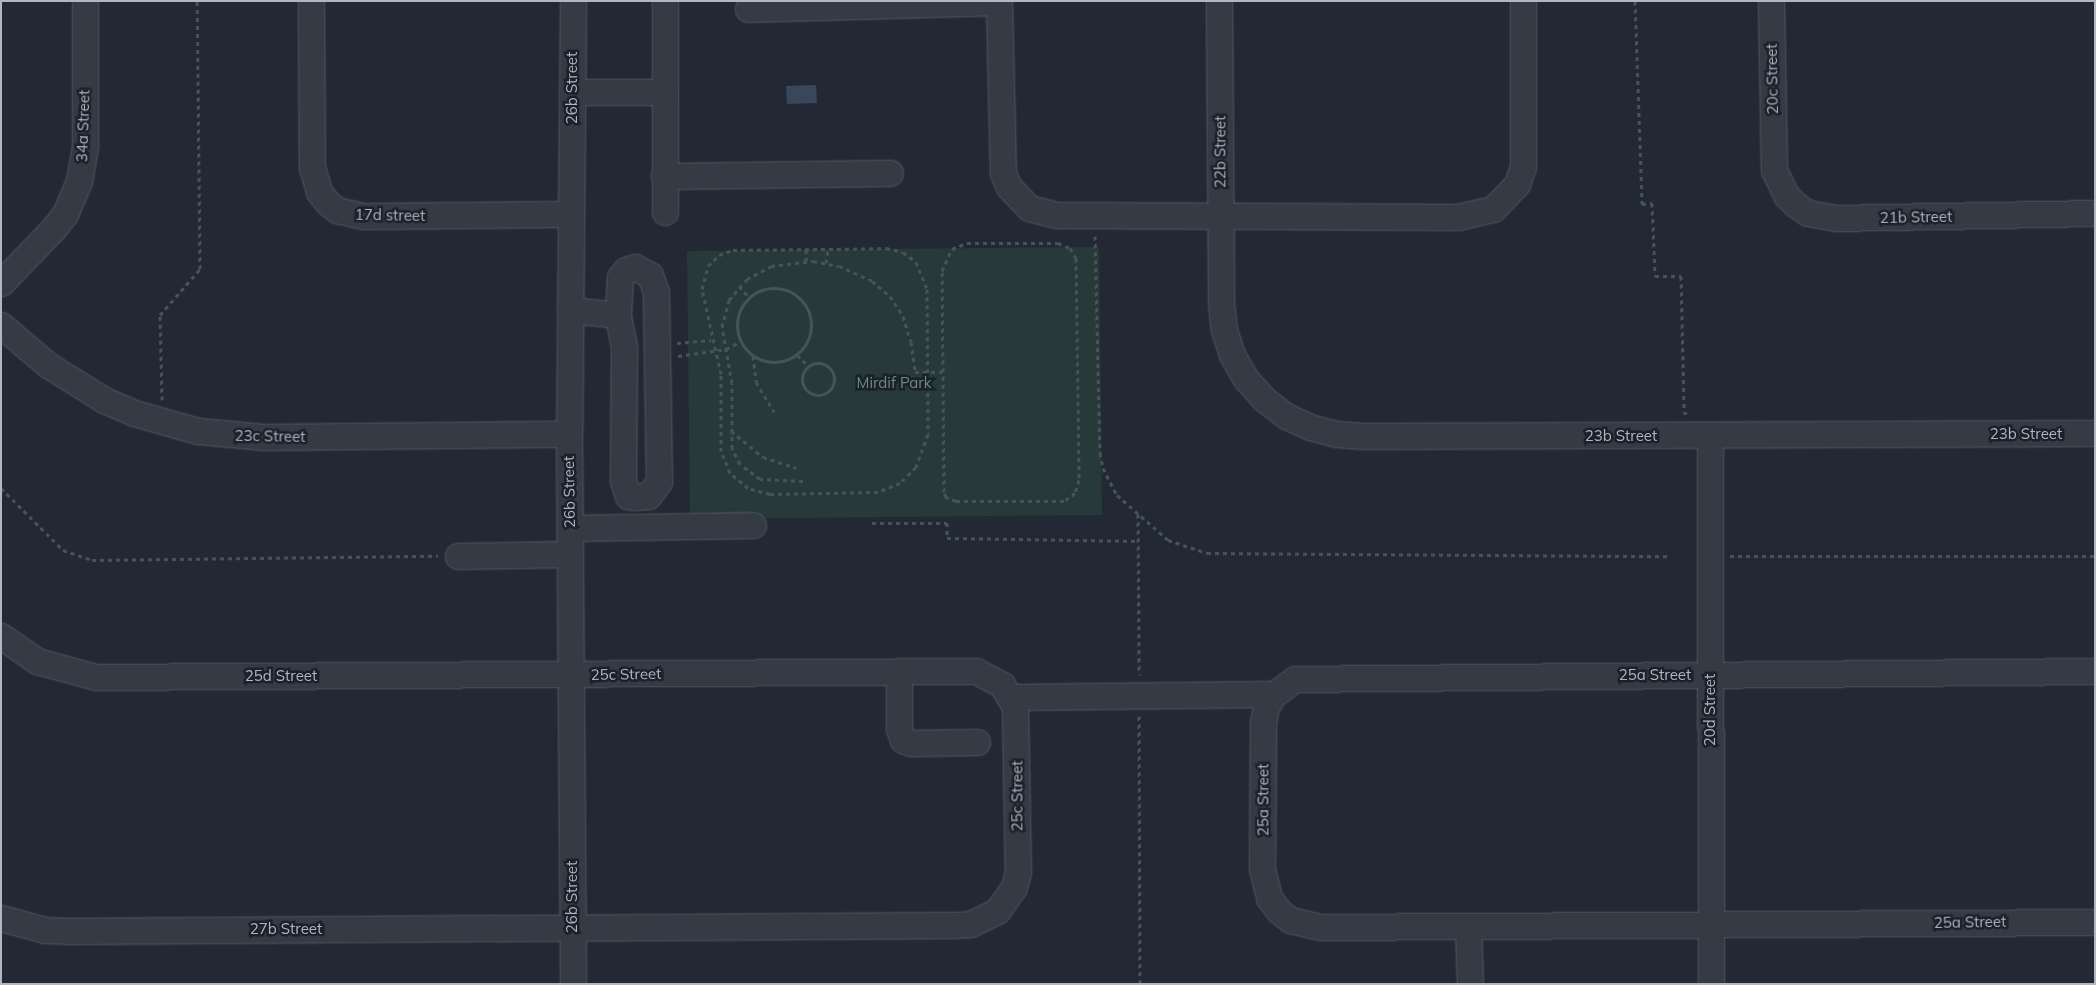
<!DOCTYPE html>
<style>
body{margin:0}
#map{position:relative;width:2096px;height:985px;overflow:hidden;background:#222934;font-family:Mulish,sans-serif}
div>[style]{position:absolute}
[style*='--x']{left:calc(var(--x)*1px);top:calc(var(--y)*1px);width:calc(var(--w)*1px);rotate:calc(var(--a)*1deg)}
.green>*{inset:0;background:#28393a}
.water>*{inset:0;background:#39465c}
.path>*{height:3px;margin-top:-1.5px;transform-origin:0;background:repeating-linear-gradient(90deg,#465457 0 4px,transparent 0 8px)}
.path>.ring{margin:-1.5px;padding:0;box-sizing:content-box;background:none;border:3px solid #465457;border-radius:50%}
.roads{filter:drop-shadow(0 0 1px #535963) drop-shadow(0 0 1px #535963)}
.minor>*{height:25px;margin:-12.5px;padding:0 12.5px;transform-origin:12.5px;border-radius:12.5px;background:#353b45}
span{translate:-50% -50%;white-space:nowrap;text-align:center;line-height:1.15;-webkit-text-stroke:5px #1b202a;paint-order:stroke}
.street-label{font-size:15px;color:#b0b6c2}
.park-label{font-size:15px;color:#6a8f74}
.frame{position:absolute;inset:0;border:2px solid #b0b6c2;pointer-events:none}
</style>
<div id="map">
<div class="green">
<i style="clip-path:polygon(1099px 247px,1102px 515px,690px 519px,687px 251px)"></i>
</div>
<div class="water">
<i style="clip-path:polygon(816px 85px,817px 103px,787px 104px,786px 86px)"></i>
</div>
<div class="path">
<i style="--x:1635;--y:1;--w:203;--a:88"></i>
<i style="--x:1642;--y:204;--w:10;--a:-6"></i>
<i style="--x:1652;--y:203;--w:73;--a:87.6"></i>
<i style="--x:1655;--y:276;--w:26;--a:0"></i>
<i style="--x:1681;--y:276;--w:137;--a:88.7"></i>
<i style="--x:1684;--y:413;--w:3;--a:0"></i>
<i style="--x:1095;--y:236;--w:217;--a:88.7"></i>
<i style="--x:1100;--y:453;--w:15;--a:79"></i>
<i style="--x:1103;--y:468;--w:30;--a:63"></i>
<i style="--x:1117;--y:495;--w:68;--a:41.4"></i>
<i style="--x:1168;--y:540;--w:41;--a:18.4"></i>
<i style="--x:1207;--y:553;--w:461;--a:0.4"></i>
<i style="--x:967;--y:243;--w:91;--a:0"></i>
<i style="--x:1058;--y:243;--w:13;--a:23"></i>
<i style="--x:1070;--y:248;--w:12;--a:59"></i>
<i style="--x:1076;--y:258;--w:222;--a:89.2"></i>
<i style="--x:1079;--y:480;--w:14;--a:107"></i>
<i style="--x:1075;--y:493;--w:14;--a:144"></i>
<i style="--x:1064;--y:501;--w:108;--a:180"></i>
<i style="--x:956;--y:501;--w:11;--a:-158"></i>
<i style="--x:946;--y:497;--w:5;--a:-112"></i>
<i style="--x:944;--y:492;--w:221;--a:-90.5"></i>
<i style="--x:942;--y:271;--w:24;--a:-66"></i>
<i style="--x:952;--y:249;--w:16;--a:-22"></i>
<i style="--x:886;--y:248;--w:17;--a:13"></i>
<i style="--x:903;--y:252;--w:16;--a:38"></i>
<i style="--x:916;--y:262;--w:29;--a:68"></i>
<i style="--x:927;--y:289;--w:145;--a:89.6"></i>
<i style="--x:928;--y:434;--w:35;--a:110"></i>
<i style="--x:916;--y:467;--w:23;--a:135"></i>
<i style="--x:900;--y:483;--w:24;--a:158"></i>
<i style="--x:878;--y:492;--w:108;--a:178.9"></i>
<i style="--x:770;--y:494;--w:23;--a:-165"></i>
<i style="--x:748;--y:488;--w:23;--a:-140"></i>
<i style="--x:730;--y:473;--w:24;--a:-112"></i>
<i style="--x:721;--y:451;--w:77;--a:-90"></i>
<i style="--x:721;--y:374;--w:87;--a:-102.6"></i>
<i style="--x:702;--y:289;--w:24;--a:-75"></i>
<i style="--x:708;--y:266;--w:16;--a:-45"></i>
<i style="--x:719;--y:255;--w:15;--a:-20"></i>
<i style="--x:733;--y:250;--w:153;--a:-0.7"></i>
<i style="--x:806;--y:261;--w:12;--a:-90"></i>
<i style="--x:826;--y:263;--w:14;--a:-82"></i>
<i style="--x:739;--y:286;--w:15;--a:48"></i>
<i class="ring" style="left:737px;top:288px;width:71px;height:71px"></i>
<i style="--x:677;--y:343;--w:34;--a:-5"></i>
<i style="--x:797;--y:355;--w:16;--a:43"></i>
<i style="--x:678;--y:356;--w:49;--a:-8.3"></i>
<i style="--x:726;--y:349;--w:16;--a:-27"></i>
<i style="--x:753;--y:356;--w:26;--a:83"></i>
<i style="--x:756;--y:382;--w:35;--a:59"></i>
<i class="ring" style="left:802px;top:363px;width:29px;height:29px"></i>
<i style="--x:162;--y:400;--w:85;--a:-91.3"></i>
<i style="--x:160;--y:315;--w:61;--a:-49"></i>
<i style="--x:200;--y:269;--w:268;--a:-90.6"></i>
<i style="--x:731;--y:431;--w:41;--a:39.1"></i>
<i style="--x:763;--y:457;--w:35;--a:18"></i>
<i style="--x:803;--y:481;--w:43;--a:-177.3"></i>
<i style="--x:760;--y:479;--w:25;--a:-143"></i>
<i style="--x:740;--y:464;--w:18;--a:-117"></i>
<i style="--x:732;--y:448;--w:65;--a:-90"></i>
<i style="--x:732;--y:383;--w:57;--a:-100.1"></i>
<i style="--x:722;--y:327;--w:28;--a:-75"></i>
<i style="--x:729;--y:300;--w:28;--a:-49"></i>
<i style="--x:747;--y:279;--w:27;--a:-28"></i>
<i style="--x:771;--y:266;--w:42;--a:-6.8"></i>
<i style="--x:813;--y:261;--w:26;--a:11"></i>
<i style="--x:839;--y:266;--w:36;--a:24"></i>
<i style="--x:872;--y:281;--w:23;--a:40"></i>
<i style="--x:890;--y:296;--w:24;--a:57"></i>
<i style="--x:903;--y:316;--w:27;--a:73"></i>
<i style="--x:911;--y:342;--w:30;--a:82"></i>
<i style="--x:915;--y:372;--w:27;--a:0"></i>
<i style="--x:1;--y:488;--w:88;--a:45"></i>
<i style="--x:63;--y:550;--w:31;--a:19"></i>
<i style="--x:92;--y:560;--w:346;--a:-0.7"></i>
<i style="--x:1138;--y:514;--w:161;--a:89.6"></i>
<i style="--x:872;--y:523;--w:75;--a:0"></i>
<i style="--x:947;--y:523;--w:15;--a:90"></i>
<i style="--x:947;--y:538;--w:191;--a:0.9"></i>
<i style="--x:1730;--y:556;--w:365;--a:0"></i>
<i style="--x:1139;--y:716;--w:268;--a:89.8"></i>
</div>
<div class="roads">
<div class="minor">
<i style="--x:311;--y:1;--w:166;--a:89.7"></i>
<i style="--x:312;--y:167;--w:26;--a:74"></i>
<i style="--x:319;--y:192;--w:13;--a:51"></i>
<i style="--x:327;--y:202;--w:13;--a:39"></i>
<i style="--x:337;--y:210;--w:27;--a:13"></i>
<i style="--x:363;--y:216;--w:208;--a:-0.6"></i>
<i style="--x:573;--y:1;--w:433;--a:90.5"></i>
<i style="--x:569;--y:434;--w:550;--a:89.58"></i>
<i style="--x:665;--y:1;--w:211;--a:90"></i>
<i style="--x:999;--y:1;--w:172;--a:88.7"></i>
<i style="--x:1003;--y:173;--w:15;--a:67"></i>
<i style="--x:1009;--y:187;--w:29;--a:46"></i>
<i style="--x:1029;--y:208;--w:30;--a:14"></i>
<i style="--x:1058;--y:215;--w:400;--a:0.3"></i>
<i style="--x:1458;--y:217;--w:36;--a:-13"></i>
<i style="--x:1493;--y:209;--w:35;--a:-46"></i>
<i style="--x:1517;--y:184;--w:18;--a:-71"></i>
<i style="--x:1523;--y:167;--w:166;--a:-90"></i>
<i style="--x:1219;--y:1;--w:302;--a:89.6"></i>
<i style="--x:1221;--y:303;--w:27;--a:84"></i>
<i style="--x:1224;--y:330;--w:26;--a:72"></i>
<i style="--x:1232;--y:355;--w:28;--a:60"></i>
<i style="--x:1246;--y:379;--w:27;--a:48"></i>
<i style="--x:1264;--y:399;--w:28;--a:38"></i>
<i style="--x:1286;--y:416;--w:26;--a:25"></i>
<i style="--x:1310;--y:427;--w:27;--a:15"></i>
<i style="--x:1336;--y:434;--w:28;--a:4"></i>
<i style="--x:1364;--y:436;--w:731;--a:-0.24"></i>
<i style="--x:1771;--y:1;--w:169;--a:89"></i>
<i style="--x:1774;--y:170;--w:28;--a:64"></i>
<i style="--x:1786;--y:195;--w:14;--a:45"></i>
<i style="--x:1796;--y:205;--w:14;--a:34"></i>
<i style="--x:1808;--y:213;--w:27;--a:10"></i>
<i style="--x:1835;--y:218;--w:260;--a:-1.1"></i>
<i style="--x:748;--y:9;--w:251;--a:-1.6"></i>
<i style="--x:572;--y:92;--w:93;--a:0"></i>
<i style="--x:664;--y:176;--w:226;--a:-0.8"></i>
<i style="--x:635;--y:267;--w:17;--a:28"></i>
<i style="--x:650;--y:275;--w:18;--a:71"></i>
<i style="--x:656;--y:292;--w:190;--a:89.1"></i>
<i style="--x:659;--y:482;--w:18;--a:128"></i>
<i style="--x:648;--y:496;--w:13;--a:176"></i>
<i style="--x:635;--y:497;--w:7;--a:-172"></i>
<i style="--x:628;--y:496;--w:16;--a:-108"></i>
<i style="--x:623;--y:481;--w:134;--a:-89.6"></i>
<i style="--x:624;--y:347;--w:33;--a:-101"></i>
<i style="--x:618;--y:315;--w:38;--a:-87"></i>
<i style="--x:620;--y:277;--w:9;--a:-49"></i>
<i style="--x:626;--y:270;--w:9;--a:-18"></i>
<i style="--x:1;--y:283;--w:76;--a:-46.1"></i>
<i style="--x:54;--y:228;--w:18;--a:-52"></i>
<i style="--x:65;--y:214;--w:36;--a:-67"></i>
<i style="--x:79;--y:181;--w:36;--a:-80"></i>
<i style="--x:85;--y:146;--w:145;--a:-90"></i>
<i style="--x:570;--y:310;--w:48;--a:5.9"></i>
<i style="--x:1;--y:325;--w:62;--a:40.4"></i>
<i style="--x:48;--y:365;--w:66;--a:32"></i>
<i style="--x:104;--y:400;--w:33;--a:23"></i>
<i style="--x:134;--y:413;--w:66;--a:15.7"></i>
<i style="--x:198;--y:431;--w:66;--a:5.2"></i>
<i style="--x:264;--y:437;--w:305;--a:-0.6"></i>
<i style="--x:1710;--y:436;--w:548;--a:89.9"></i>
<i style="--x:570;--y:528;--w:183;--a:-0.9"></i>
<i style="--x:458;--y:556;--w:112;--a:-1"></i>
<i style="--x:1;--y:636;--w:44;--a:34.8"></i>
<i style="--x:37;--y:661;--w:61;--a:15.2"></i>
<i style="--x:96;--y:677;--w:880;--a:-0.39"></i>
<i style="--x:976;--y:671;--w:30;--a:28"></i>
<i style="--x:1002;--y:685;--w:26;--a:59"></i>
<i style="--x:1015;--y:707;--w:165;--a:89"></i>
<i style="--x:1018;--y:872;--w:16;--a:105"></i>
<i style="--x:1014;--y:887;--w:29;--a:125"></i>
<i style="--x:997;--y:911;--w:30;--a:154"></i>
<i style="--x:970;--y:924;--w:16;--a:176"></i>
<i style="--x:954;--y:925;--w:884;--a:179.61"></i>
<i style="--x:70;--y:931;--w:25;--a:-178"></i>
<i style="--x:45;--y:930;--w:46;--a:-164.7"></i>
<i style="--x:899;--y:671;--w:58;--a:90"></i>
<i style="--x:899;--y:729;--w:12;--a:70"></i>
<i style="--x:903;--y:740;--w:9;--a:21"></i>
<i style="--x:911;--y:743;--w:66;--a:-0.9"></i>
<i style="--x:2095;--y:671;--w:800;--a:179.43"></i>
<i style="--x:1295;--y:679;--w:26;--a:144"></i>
<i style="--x:1274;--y:694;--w:15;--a:122"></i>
<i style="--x:1266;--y:707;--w:16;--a:101"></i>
<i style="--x:1263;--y:723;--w:146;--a:90.4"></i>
<i style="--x:1262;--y:869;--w:30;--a:76"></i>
<i style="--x:1269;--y:898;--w:15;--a:53"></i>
<i style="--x:1278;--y:910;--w:16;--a:40"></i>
<i style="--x:1290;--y:920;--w:31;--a:13"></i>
<i style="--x:1320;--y:927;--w:775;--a:-0.37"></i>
<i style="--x:1011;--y:697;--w:263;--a:-0.7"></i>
<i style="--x:1468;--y:927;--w:57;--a:88"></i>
</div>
</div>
<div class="street-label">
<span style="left:1772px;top:79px;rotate:-91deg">20c Street</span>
<span style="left:572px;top:88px;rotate:-90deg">26b Street</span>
<span style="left:83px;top:126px;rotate:-88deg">34a Street</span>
<span style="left:1220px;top:152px;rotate:-90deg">22b Street</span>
<span style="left:390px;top:215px;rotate:1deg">17d street</span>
<span style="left:1916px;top:217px;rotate:-1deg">21b Street</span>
<span style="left:2026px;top:434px">23b Street</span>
<span style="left:270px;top:436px;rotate:1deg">23c Street</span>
<span style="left:1621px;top:436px">23b Street</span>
<span style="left:569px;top:492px;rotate:-91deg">26b Street</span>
<span style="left:626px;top:674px;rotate:-1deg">25c Street</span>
<span style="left:1655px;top:675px">25a Street</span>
<span style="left:281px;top:676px">25d Street</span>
<span style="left:1710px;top:710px;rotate:-90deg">20d Street</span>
<span style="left:1017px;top:796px;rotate:-90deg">25c Street</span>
<span style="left:1263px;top:800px;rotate:-90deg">25a Street</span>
<span style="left:572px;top:897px;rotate:-90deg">26b Street</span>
<span style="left:1970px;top:922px;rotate:-1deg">25a Street</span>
<span style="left:286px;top:929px">27b Street</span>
</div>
<div class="park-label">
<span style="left:894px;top:383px">Mirdif Park</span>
</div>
<div class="frame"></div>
</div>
